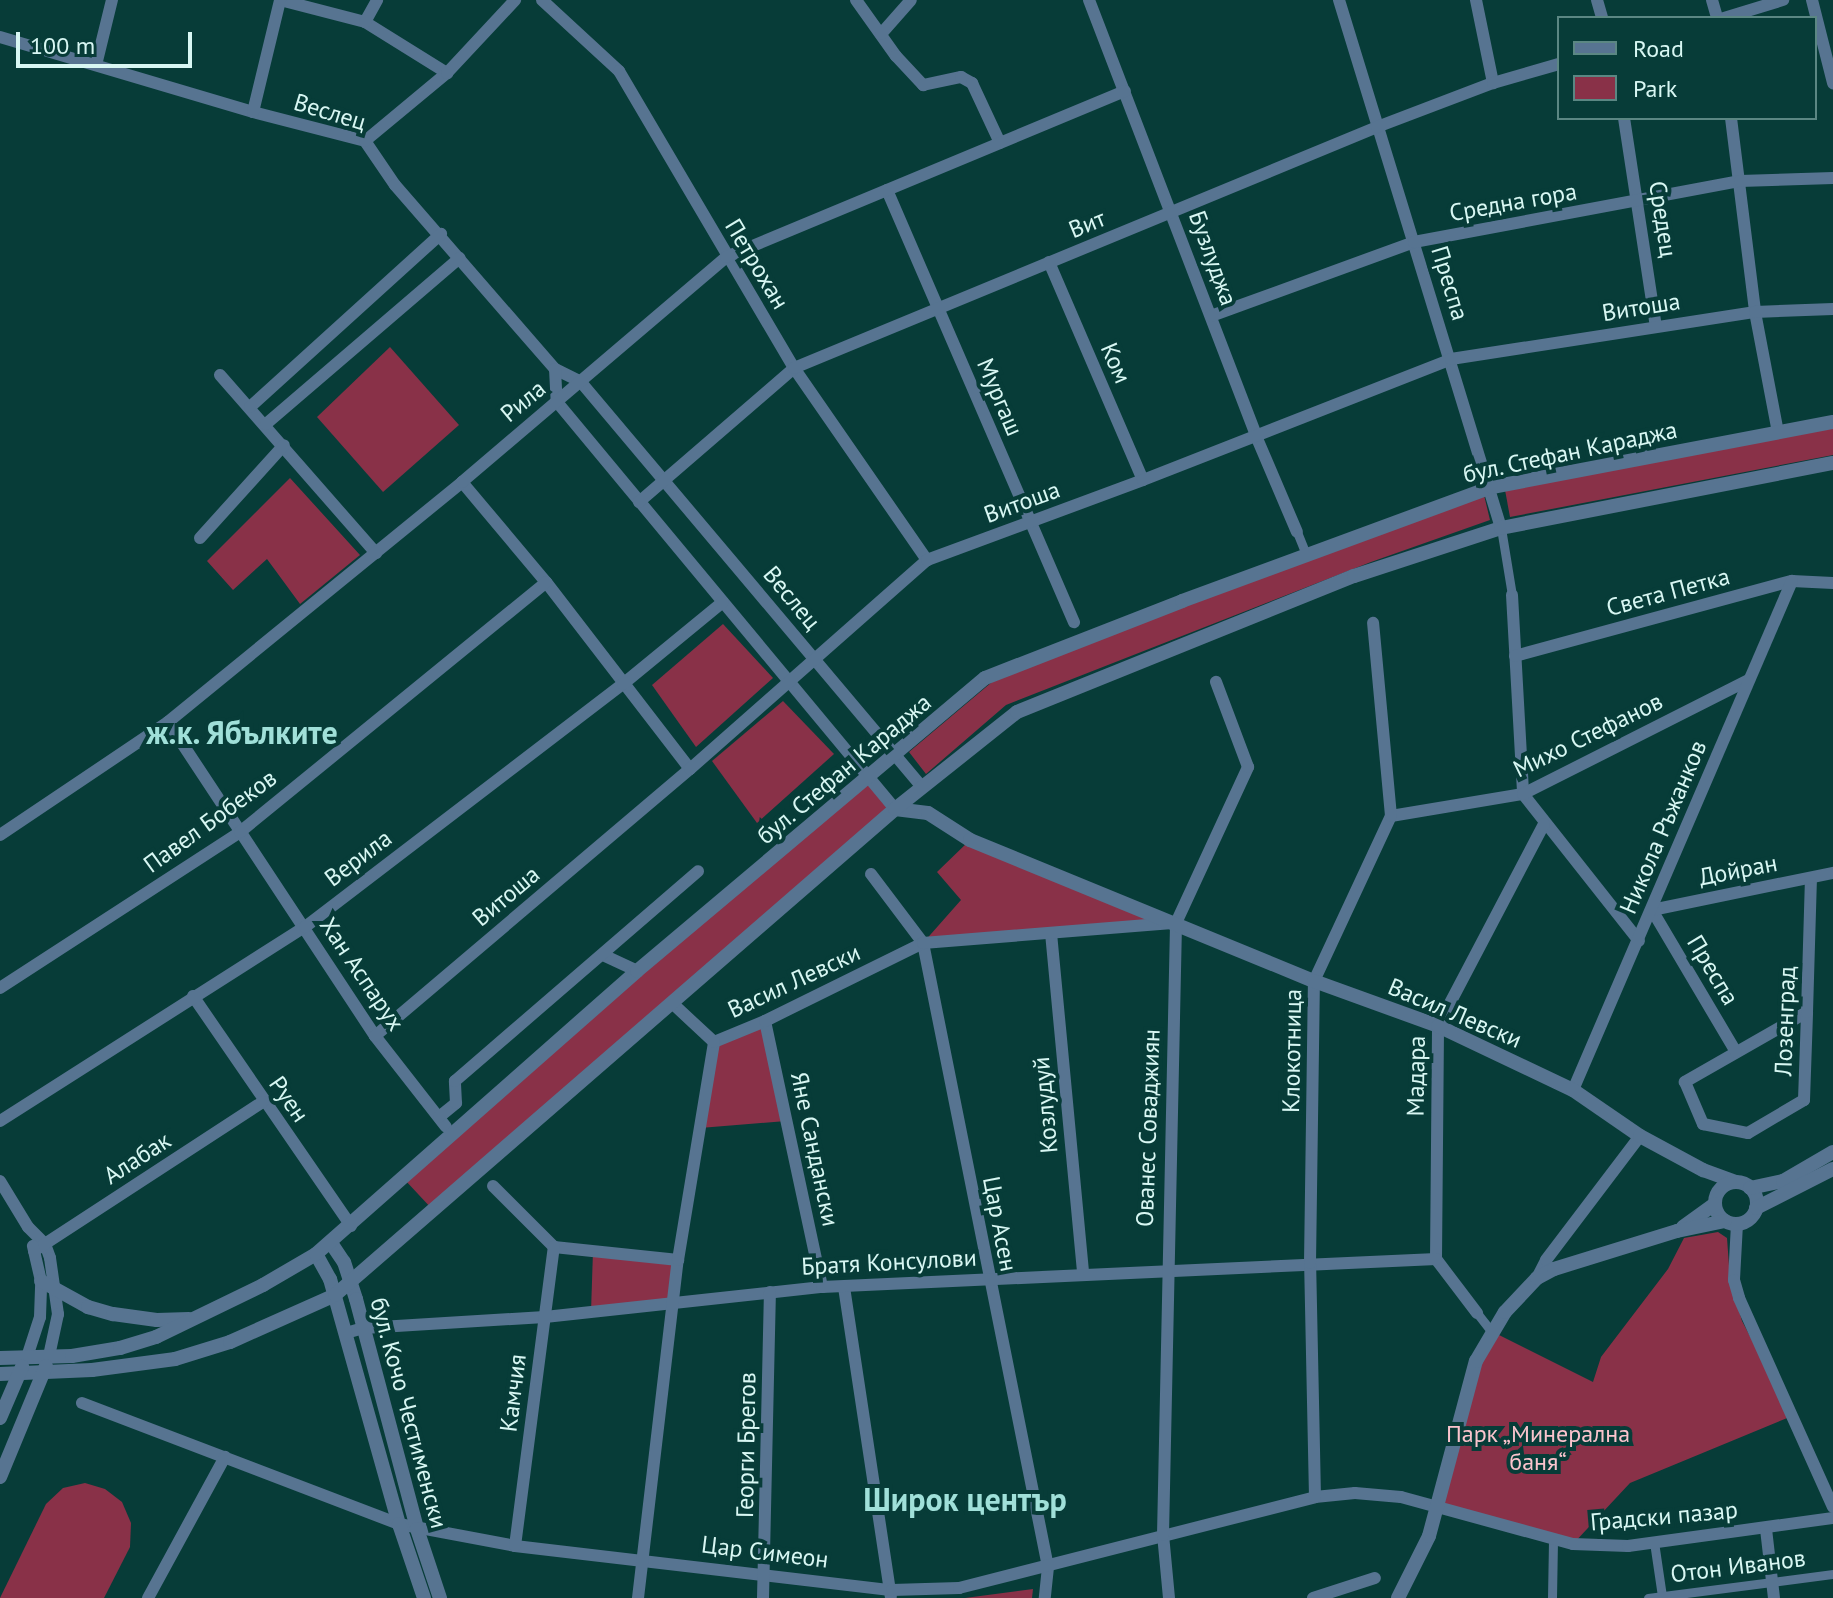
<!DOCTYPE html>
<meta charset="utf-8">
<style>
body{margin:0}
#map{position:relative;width:1833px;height:1598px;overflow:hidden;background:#073c38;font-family:"PT Sans",sans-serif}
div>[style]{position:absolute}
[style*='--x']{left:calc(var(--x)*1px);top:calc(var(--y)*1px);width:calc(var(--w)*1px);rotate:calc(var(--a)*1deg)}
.green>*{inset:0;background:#893148}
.pedestrian>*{height:9px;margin:-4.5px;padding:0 4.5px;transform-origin:4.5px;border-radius:4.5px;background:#577491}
.minor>*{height:12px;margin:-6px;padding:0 6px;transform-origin:6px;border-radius:6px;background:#577491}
.tertiary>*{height:14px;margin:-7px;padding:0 7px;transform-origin:7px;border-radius:7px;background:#577491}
.tertiary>.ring{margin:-7px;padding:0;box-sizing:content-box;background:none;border:14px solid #577491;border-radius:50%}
span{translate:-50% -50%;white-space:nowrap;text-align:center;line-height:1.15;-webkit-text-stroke:8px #073c38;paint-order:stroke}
.street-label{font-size:24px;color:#d8f7f3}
.park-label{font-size:24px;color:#fac4cd}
.district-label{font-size:32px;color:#a0e0d9;font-weight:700}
.legend{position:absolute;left:1557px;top:16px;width:260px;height:104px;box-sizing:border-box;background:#073c38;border:2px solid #5b8783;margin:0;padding:10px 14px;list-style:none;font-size:24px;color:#d8f7f3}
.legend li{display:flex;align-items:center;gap:16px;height:40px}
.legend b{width:40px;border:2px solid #5b8783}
.scale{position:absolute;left:16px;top:32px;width:176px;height:36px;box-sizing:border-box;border:4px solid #d8f7f3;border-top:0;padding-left:10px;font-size:24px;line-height:28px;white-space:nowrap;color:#d8f7f3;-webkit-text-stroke:6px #073c38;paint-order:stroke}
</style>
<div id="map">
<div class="green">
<i style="clip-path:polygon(390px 347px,459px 425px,383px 492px,317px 417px)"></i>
<i style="clip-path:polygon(1833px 427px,1833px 455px,1510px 517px,1505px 490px)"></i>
<i style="clip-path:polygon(290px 478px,360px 555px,300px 604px,267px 559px,233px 590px,207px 561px)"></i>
<i style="clip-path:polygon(1484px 495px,1490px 520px,1371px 562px,1006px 705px,926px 774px,909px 752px,992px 682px,1192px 603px)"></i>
<i style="clip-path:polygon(723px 624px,773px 678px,696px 747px,652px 685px)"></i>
<i style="clip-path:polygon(783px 701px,834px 754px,757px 823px,712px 761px)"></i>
<i style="clip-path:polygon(869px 777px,895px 809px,433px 1210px,404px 1179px)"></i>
<i style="clip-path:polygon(970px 840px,1176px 923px,923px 943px,961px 900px,937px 872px)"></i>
<i style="clip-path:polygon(765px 1021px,786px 1121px,700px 1128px,714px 1042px)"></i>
<i style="clip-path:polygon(1718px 1232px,1727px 1238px,1730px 1279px,1742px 1321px,1792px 1416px,1630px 1483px,1573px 1544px,1437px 1507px,1491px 1331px,1593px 1382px,1601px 1357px,1668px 1269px,1684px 1238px)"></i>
<i style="clip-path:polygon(593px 1251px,678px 1260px,673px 1304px,591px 1312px)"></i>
<i style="clip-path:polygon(85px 1483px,105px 1489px,122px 1502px,131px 1523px,130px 1547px,104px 1598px,0 1598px,46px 1504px,63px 1488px)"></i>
<i style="clip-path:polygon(1033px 1589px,1032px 1598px,965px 1598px)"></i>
</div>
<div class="pedestrian">
<i style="--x:1501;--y:528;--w:68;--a:80.7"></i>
<i style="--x:1297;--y:532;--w:24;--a:68"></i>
<i style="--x:1477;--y:1313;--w:23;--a:52"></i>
<i style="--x:1654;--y:1542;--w:55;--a:81.6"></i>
<i style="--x:1552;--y:1598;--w:59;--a:-89"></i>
<i style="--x:1648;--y:1598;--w:187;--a:-7.4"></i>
</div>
<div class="minor">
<i style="--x:280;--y:0;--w:88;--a:14.5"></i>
<i style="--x:365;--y:22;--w:97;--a:31.9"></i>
<i style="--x:542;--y:0;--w:105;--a:42.7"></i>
<i style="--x:619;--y:71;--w:345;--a:59.5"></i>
<i style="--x:794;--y:368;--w:234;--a:55.3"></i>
<i style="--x:856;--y:0;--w:69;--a:54.5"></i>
<i style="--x:896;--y:56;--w:40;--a:47"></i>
<i style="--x:923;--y:85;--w:39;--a:-12"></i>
<i style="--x:961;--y:77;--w:13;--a:29"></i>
<i style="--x:972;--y:83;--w:66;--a:65"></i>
<i style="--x:1089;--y:0;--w:467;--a:69"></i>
<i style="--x:1256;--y:436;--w:104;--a:66.9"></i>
<i style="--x:1339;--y:0;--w:552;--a:72.94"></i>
<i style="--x:1476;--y:0;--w:85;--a:78.4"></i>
<i style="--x:1597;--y:0;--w:19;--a:74"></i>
<i style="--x:1712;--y:0;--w:19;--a:74"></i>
<i style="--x:1812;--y:0;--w:86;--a:75.8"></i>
<i style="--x:1724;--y:18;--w:62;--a:-17"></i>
<i style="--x:365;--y:22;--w:25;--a:-61"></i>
<i style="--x:881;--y:34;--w:45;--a:-48.6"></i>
<i style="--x:0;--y:37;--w:264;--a:16.5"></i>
<i style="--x:253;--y:112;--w:116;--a:14.5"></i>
<i style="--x:365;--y:141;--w:53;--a:55.7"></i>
<i style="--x:395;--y:185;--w:244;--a:49"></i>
<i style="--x:555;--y:369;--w:28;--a:26"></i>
<i style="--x:580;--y:381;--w:531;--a:49.89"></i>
<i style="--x:96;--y:65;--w:67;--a:-76.2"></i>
<i style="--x:253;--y:112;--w:115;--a:-76.4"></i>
<i style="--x:1624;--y:118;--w:211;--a:81.3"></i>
<i style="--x:1731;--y:118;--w:195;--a:82.9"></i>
<i style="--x:1755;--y:312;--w:123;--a:79.2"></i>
<i style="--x:365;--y:141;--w:107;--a:-39.7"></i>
<i style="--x:447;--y:73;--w:100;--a:-47"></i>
<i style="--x:887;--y:190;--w:471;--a:66.6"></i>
<i style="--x:1049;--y:262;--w:237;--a:66.7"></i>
<i style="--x:1211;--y:316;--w:216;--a:-20"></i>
<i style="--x:1414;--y:242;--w:332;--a:-10.6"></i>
<i style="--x:1740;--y:181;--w:93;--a:-1.8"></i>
<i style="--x:555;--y:369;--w:33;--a:87"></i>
<i style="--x:557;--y:402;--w:529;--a:50.29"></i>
<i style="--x:220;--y:375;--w:237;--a:48.8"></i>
<i style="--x:250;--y:407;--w:258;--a:-42.2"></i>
<i style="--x:266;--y:424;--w:255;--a:-40.6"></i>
<i style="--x:462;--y:482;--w:131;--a:50"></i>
<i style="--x:546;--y:582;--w:236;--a:52.4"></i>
<i style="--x:639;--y:502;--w:205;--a:-40.8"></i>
<i style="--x:794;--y:368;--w:631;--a:-22.46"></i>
<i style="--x:1377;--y:127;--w:124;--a:-20.8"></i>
<i style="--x:1493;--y:83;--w:69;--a:-16.1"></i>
<i style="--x:200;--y:538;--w:125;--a:-47.9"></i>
<i style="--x:1512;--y:595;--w:199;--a:86.8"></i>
<i style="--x:1523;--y:794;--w:187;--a:51.7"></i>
<i style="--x:1515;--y:656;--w:287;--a:-15.2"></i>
<i style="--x:1792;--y:581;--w:41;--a:2.8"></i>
<i style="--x:168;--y:722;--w:376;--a:56.6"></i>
<i style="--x:375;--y:1036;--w:115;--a:52"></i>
<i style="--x:1391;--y:816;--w:134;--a:-9.5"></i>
<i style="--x:1523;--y:794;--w:253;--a:-26.8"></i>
<i style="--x:0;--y:835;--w:202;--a:-33.9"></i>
<i style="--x:168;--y:722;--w:380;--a:-39.2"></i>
<i style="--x:462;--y:482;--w:347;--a:-40.4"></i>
<i style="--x:726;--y:257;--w:432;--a:-22.6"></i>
<i style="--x:871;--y:874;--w:86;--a:53"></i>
<i style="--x:923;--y:943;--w:636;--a:78.67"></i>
<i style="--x:1048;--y:1567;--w:31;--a:96"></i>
<i style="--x:1051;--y:933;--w:342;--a:84.6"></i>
<i style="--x:603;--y:955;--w:38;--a:25"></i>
<i style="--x:0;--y:988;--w:286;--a:-33"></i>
<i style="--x:240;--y:832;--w:395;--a:-39.2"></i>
<i style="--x:193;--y:996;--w:279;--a:55.5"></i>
<i style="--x:1807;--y:1012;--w:141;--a:150.2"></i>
<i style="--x:1685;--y:1082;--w:46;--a:66.8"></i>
<i style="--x:1703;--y:1124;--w:46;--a:11.3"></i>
<i style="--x:1748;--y:1133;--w:65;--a:-30.5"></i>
<i style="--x:1804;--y:1100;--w:88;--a:-88"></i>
<i style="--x:1807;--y:1012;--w:134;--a:-88.3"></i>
<i style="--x:765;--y:1021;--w:272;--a:77.9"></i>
<i style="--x:375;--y:1036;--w:413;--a:-40.3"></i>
<i style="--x:690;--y:769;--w:316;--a:-41.4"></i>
<i style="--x:927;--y:560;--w:230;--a:-20.3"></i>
<i style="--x:1143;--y:480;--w:331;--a:-21.4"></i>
<i style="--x:1451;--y:359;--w:308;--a:-8.8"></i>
<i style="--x:1755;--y:312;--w:78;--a:-2.2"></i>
<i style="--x:714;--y:1042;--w:55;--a:-22.4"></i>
<i style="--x:765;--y:1021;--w:176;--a:-26.3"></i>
<i style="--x:923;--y:943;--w:250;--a:-4.6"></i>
<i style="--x:1736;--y:1052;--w:165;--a:-120.6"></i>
<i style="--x:1652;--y:910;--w:185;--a:-11.6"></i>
<i style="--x:1573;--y:1090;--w:554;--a:-66.72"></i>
<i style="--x:439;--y:1117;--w:22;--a:-39"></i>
<i style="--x:456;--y:1103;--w:22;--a:-93"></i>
<i style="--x:455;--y:1081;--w:321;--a:-40.8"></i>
<i style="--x:0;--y:1121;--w:361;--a:-32.5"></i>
<i style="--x:305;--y:927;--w:400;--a:-37.4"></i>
<i style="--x:623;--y:684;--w:129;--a:-39.4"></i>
<i style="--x:0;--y:1181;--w:54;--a:58.7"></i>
<i style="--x:28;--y:1227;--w:24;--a:45"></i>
<i style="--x:45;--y:1244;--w:15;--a:70"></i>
<i style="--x:50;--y:1258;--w:57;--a:81.9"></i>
<i style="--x:58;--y:1314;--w:43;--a:102.1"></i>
<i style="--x:493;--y:1186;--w:86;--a:45"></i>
<i style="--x:554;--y:1247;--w:125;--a:6"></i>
<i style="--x:1737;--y:1224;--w:56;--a:93.1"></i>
<i style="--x:1734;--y:1280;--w:19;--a:74"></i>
<i style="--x:1739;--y:1298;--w:229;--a:65.8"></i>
<i style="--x:34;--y:1251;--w:273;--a:-33.1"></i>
<i style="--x:1436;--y:1259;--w:233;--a:-89.5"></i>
<i style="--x:1438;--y:1026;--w:228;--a:-62.3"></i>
<i style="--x:1436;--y:1259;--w:68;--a:52.8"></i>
<i style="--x:1537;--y:1278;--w:20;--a:-63"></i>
<i style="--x:1546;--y:1260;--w:156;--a:-52.8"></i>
<i style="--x:844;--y:1287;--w:313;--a:81.4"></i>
<i style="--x:346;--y:1333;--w:19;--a:-16"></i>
<i style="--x:364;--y:1328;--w:181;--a:-3.5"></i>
<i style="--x:545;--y:1317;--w:279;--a:-6.2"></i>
<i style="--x:822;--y:1287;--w:615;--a:-2.61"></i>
<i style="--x:27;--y:1357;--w:42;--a:-72"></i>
<i style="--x:40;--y:1317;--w:36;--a:-88"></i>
<i style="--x:41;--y:1281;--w:36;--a:-103"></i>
<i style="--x:82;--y:1403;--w:339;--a:20.9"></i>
<i style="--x:399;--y:1524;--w:118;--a:10.7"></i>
<i style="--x:515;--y:1546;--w:380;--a:6.7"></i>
<i style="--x:892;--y:1590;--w:67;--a:-1.7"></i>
<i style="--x:959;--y:1588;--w:367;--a:-14.3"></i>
<i style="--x:1315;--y:1497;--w:40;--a:-5.7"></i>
<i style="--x:1355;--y:1493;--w:46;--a:5"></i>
<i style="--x:1401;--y:1497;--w:178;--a:15.3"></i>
<i style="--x:1573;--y:1544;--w:55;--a:2.1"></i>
<i style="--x:1628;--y:1546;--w:207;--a:-7.8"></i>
<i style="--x:1315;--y:1497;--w:234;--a:-91.2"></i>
<i style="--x:1310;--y:1263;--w:282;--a:-89.2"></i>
<i style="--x:1314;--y:981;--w:182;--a:-65"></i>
<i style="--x:1391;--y:816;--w:194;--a:-95.3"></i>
<i style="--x:1766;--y:1529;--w:69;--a:83.4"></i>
<i style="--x:515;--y:1546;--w:302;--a:-82.6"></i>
<i style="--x:148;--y:1598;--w:161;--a:-61.4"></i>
<i style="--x:638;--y:1598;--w:340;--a:-83.3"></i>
<i style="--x:678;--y:1260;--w:221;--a:-80.6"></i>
<i style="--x:714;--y:1042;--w:57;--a:-137.1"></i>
<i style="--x:763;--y:1598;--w:306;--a:-88.7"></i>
<i style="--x:1169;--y:1598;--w:63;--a:-95.4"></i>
<i style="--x:1163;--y:1535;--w:612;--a:-88.78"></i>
<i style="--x:1176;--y:923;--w:172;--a:-65.2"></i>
<i style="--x:1248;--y:767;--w:91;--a:-110.6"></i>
<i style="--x:1313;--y:1598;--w:65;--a:-17.9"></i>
</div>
<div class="tertiary">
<i style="--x:895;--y:809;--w:33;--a:7"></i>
<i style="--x:928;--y:813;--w:50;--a:32.7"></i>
<i style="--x:970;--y:840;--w:372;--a:22.3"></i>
<i style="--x:1314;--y:981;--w:132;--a:19.9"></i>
<i style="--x:1438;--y:1026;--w:149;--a:25.4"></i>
<i style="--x:1573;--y:1090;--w:81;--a:34.5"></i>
<i style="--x:1640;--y:1136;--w:72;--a:28.4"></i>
<i style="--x:1703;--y:1170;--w:35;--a:20"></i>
<i class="ring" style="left:1715px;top:1182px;width:28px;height:28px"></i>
<i style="--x:1750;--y:1188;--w:34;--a:-12"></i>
<i style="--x:1783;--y:1181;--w:58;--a:-30.1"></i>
<i style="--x:1756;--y:1208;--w:86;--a:-26.9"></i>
<i style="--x:1683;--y:1227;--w:39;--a:-36"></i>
<i style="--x:331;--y:1243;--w:23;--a:56"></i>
<i style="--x:344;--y:1262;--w:39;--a:72"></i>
<i style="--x:356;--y:1299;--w:238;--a:75.1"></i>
<i style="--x:417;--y:1529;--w:73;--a:71.6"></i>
<i style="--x:316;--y:1254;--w:29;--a:61"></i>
<i style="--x:330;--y:1279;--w:255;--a:74.3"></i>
<i style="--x:399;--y:1524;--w:78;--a:71.3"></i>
<i style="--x:41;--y:1281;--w:54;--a:29"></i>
<i style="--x:88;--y:1307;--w:26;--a:16"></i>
<i style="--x:113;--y:1314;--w:44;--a:7.8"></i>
<i style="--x:157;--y:1320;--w:32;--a:-2"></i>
<i style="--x:0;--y:1358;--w:72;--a:-1.6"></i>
<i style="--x:72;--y:1356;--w:49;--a:-9.5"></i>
<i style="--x:120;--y:1348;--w:38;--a:-17"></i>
<i style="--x:156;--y:1337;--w:119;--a:-25.9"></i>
<i style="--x:263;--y:1285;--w:61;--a:-30.3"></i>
<i style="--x:316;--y:1254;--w:428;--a:-41.4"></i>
<i style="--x:637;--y:971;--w:455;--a:-40.1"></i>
<i style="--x:985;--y:678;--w:212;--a:-21.3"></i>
<i style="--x:1182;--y:601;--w:330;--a:-20.2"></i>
<i style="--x:1492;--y:487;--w:347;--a:-10.8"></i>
<i style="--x:0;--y:1374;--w:92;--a:-2.5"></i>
<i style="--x:92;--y:1370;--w:84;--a:-7.5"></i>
<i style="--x:175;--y:1359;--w:58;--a:-17.2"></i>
<i style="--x:230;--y:1342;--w:115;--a:-24.1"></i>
<i style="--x:335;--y:1295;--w:741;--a:-40.95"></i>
<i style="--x:895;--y:809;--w:156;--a:-38.5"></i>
<i style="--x:1017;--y:712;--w:363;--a:-22"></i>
<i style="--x:1354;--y:576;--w:155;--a:-18.1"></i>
<i style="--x:1501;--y:528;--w:338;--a:-11.1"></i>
<i style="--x:0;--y:1418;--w:56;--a:-66.7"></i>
<i style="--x:0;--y:1477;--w:120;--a:-67.5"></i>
<i style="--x:1398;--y:1598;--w:69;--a:-63.4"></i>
<i style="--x:1429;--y:1536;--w:181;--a:-75"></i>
<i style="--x:1476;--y:1361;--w:57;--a:-59.4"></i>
<i style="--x:1505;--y:1312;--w:47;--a:-46.7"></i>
<i style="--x:1537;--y:1278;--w:19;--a:-28"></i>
<i style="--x:1554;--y:1269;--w:129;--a:-17.2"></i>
<i style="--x:1677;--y:1231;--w:49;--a:-11.8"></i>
</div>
<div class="street-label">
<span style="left:330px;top:112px;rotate:17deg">Веслец</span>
<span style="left:1513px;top:202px;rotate:-10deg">Средна гора</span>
<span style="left:1663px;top:219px;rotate:81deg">Средец</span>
<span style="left:1087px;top:224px;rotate:-22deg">Вит</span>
<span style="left:1213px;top:258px;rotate:70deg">Бузлуджа</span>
<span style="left:757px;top:264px;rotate:59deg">Петрохан</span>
<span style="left:1450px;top:283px;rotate:73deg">Преспа</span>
<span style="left:1641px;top:307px;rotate:-9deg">Витоша</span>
<span style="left:1116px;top:363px;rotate:67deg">Ком</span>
<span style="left:1000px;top:397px;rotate:67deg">Мургаш</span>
<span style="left:523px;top:401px;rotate:-40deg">Рила</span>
<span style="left:1570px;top:452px;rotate:-12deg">бул. Стефан Караджа</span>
<span style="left:1022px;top:502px;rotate:-20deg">Витоша</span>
<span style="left:1668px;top:592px;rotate:-15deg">Света Петка</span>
<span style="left:792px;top:598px;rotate:50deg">Веслец</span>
<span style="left:1588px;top:735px;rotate:-26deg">Михо Стефанов</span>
<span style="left:844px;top:769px;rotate:-40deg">бул. Стефан Караджа</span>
<span style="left:210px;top:821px;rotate:-36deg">Павел Бобеков</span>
<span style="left:1663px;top:827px;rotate:-67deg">Никола Ръжанков</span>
<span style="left:358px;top:858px;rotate:-37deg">Верила</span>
<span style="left:1738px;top:870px;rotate:-11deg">Дойран</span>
<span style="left:506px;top:896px;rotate:-40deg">Витоша</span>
<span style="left:1713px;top:970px;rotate:59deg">Преспа</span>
<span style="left:362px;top:974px;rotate:56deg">Хан Аспарух</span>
<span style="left:794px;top:981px;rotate:-25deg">Васил Левски</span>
<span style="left:1455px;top:1013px;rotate:23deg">Васил Левски</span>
<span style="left:1785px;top:1021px;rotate:-88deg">Лозенград</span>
<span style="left:1292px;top:1051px;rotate:-89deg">Клокотница</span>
<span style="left:1416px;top:1076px;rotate:-89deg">Мадара</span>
<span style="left:289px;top:1099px;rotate:55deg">Руен</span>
<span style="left:1045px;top:1105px;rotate:-95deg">Козлудуй</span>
<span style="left:1148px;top:1128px;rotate:-88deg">Ованес Соваджиян</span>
<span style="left:815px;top:1149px;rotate:78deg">Яне Сандански</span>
<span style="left:137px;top:1158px;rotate:-33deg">Алабак</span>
<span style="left:1000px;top:1224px;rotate:79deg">Цар Асен</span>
<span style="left:889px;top:1262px;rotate:-3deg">Братя Консулови</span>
<span style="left:513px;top:1393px;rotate:-83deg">Камчия</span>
<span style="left:409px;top:1413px;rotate:75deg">бул. Кочо Честименски</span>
<span style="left:746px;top:1445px;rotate:-89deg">Георги Брегов</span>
<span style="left:1664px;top:1516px;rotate:-5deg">Градски пазар</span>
<span style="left:765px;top:1552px;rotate:7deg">Цар Симеон</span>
<span style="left:1738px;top:1566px;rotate:-7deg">Отон Иванов</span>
</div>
<div class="park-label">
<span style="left:1538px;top:1448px">Парк „Минерална<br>баня“</span>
</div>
<div class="district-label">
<span style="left:242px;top:732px">ж.к. Ябълките</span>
<span style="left:965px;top:1499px">Широк център</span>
</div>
<ul class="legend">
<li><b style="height:10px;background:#577491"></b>Road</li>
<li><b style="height:22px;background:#893148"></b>Park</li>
</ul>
<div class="scale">100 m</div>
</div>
